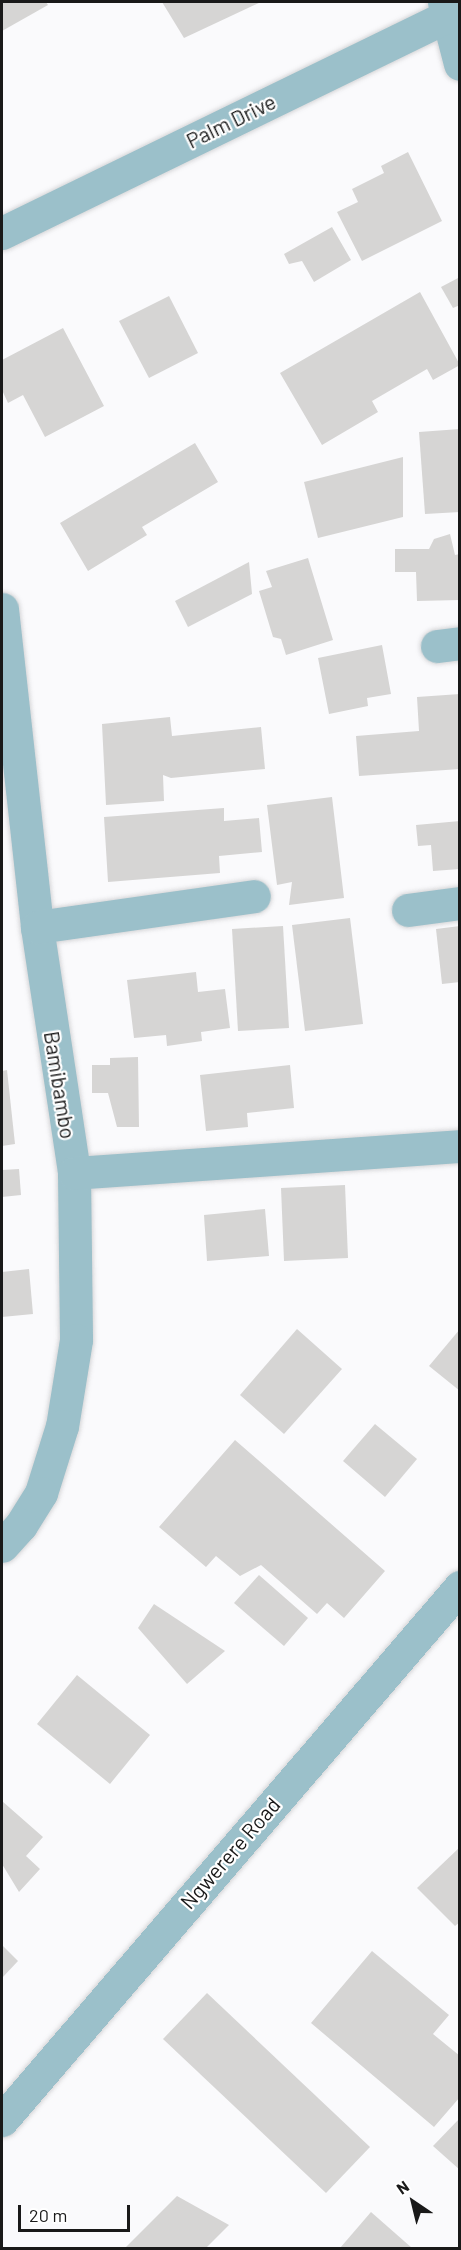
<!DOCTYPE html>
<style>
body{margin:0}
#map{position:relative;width:461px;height:2250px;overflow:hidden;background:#fafafc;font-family:Barlow,sans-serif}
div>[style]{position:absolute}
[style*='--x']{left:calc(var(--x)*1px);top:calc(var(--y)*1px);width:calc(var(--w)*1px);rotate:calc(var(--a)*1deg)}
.building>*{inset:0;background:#d6d5d4}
.roads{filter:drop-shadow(0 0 2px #d6d6d8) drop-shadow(0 0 2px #d6d6d8)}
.minor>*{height:33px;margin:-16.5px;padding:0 16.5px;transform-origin:16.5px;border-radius:16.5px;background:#9bc0ca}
span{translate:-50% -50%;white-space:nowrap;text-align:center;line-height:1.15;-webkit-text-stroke:4.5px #fff;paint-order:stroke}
.street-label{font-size:21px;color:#191919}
.frame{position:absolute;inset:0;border:3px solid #191919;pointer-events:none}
.north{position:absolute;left:383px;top:2172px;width:60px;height:60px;-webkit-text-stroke:4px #fff;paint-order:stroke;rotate:325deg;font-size:16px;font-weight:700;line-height:24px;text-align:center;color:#191919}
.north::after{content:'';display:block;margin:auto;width:21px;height:27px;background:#191919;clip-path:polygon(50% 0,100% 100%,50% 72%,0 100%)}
.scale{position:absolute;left:18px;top:2205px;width:112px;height:27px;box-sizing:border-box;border:3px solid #191919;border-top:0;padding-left:8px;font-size:18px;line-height:21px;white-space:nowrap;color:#191919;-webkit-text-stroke:4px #fff;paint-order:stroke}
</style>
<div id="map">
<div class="building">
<i style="clip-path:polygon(2px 2px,46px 2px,48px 5px,2px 31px)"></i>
<i style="clip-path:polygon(162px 2px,261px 2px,184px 38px)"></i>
<i style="clip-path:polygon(408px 152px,442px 221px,362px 261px,337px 212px,358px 202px,352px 189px,384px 173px,381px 166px)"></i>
<i style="clip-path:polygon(332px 227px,351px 260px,314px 282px,302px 261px,289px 264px,284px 254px)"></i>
<i style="clip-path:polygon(460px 277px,460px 305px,453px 308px,441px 287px)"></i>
<i style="clip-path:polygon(420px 292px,460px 365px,433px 380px,427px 369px,372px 401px,378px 412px,322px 445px,280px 373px)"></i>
<i style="clip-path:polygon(169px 296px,198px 353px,149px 378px,119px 321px)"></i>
<i style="clip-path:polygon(63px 328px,104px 406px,45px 437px,23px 395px,8px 403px,2px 390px,2px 360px)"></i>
<i style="clip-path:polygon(460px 429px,460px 512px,425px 514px,419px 432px)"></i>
<i style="clip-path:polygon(195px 443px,218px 482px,142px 527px,147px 535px,88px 571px,60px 523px)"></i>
<i style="clip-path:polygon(403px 457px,403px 517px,318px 538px,304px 482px)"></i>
<i style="clip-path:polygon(450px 534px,455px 555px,460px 554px,460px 600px,417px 601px,416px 572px,395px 572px,395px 549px,429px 549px,434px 539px)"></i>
<i style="clip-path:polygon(308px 558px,333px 640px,286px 655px,281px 639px,273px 637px,259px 591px,272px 587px,266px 571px)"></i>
<i style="clip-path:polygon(249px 562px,252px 594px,188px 627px,175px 601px)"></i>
<i style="clip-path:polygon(382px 645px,391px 694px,367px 698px,368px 706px,329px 714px,318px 658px)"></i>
<i style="clip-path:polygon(460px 694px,460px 769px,359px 776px,356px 736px,419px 731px,417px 697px)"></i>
<i style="clip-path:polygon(170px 717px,172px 736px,261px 727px,265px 769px,171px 778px,163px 775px,164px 801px,106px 805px,102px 724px)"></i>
<i style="clip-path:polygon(332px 797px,344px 898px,289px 905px,292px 882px,277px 885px,267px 805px)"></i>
<i style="clip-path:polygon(224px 808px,224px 821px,259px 818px,262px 852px,219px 856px,220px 873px,108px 882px,104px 817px)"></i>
<i style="clip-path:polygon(460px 821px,460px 869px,433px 871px,431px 845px,418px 846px,416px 825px)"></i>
<i style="clip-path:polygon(350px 918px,363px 1024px,305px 1031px,292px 925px)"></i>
<i style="clip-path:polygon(283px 926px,289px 1028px,238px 1031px,232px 929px)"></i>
<i style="clip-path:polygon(460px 926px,460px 982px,442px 984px,436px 929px)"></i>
<i style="clip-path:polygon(196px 972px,198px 992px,225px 989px,230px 1028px,201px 1032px,202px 1041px,167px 1046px,166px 1035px,134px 1038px,127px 980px)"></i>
<i style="clip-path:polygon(138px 1057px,139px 1127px,117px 1127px,108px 1093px,92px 1093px,92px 1065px,110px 1065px,110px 1058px)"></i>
<i style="clip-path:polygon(290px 1065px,294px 1108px,247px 1113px,248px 1127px,206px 1131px,200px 1075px)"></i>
<i style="clip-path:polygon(7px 1070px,15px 1144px,2px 1146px,2px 1071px)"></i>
<i style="clip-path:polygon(19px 1169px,21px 1195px,2px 1197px,2px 1170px)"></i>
<i style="clip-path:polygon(345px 1185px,348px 1258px,284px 1261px,281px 1188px)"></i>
<i style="clip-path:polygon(265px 1209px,269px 1256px,207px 1261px,204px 1215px)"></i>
<i style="clip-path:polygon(29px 1269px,33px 1314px,2px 1317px,2px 1272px)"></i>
<i style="clip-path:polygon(297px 1329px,342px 1369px,284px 1434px,240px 1395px)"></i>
<i style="clip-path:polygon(460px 1329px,460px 1391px,429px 1366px)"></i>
<i style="clip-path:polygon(375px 1424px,417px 1459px,385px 1497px,343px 1461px)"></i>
<i style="clip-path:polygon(235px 1440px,385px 1571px,344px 1618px,327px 1603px,317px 1614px,261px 1565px,240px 1576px,216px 1556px,206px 1567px,159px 1527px)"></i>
<i style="clip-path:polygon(259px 1575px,308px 1618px,284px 1646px,234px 1603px)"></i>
<i style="clip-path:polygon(154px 1604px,225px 1651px,187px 1684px,138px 1628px)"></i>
<i style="clip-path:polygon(77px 1675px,150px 1735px,110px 1784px,37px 1724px)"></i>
<i style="clip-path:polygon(2px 1801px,43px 1837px,26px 1856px,40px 1869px,19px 1892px,2px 1864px)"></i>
<i style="clip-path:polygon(460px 1847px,460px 1922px,455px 1926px,417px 1888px)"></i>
<i style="clip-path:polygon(2px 1945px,18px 1961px,2px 1978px)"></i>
<i style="clip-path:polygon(372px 1951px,449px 2015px,433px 2034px,460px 2056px,460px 2097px,434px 2127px,311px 2023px)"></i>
<i style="clip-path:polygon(207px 1993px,370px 2147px,326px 2193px,163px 2039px)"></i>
<i style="clip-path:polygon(460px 2118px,460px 2170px,433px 2146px)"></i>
<i style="clip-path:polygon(177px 2196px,229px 2225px,206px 2248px,125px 2248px)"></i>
<i style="clip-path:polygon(371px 2212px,412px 2248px,340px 2248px)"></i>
</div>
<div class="roads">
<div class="minor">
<i style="--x:444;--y:2;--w:64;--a:75.5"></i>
<i style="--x:2;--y:233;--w:509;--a:-25.96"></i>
<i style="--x:2;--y:609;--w:320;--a:83.7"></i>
<i style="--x:37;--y:927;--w:249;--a:81.4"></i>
<i style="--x:74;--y:1173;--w:167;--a:89.3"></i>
<i style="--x:76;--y:1340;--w:87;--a:99.2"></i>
<i style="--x:62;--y:1426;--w:70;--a:107.4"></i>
<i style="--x:41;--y:1493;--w:38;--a:122"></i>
<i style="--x:21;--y:1525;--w:28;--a:132"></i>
<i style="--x:437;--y:646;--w:23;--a:-7"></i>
<i style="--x:408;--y:910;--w:52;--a:-7.7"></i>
<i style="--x:37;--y:927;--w:219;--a:-8.1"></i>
<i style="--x:74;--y:1173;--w:387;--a:-4"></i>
<i style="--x:2;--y:2120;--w:703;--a:-49.33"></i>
</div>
</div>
<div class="street-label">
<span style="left:231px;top:121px;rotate:-26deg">Palm Drive</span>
<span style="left:60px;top:1085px;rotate:81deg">Bamibambo</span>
<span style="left:230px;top:1853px;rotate:-49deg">Ngwerere Road</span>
</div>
<div class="frame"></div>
<div class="north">N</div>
<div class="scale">20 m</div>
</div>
